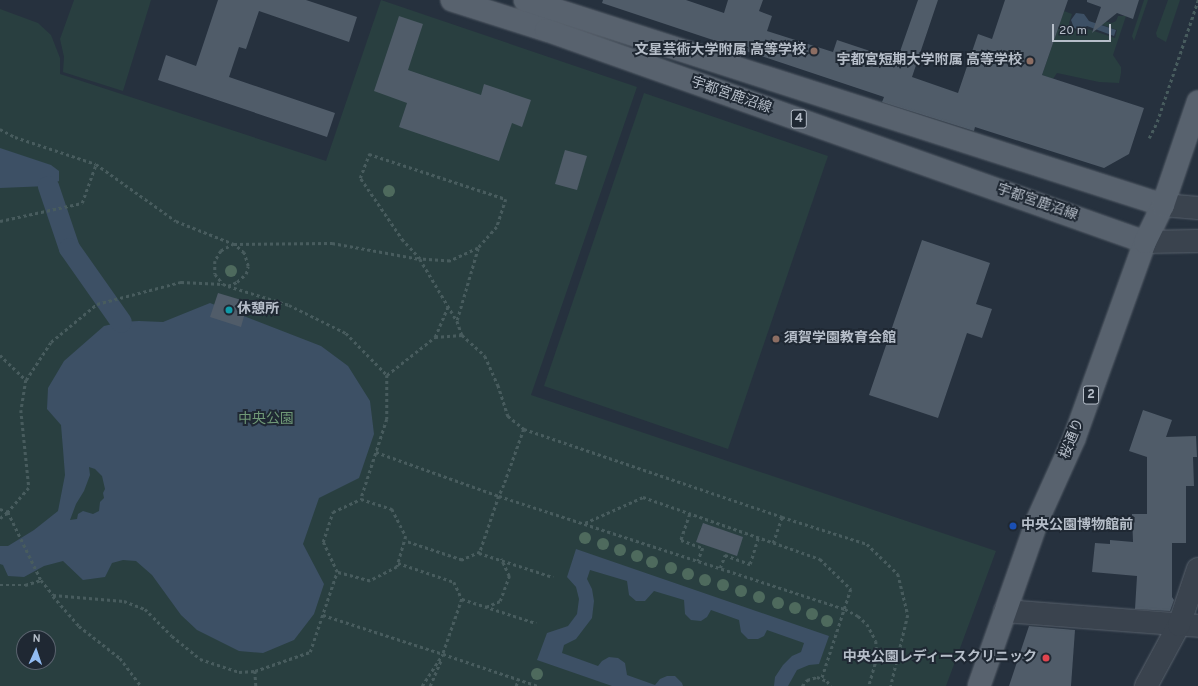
<!DOCTYPE html>
<meta charset="utf-8">
<style>
body{margin:0}
#map{position:relative;width:1198px;height:686px;overflow:hidden;background:#26313e;font-family:Overpass,"Noto Sans JP",sans-serif}
div>[style]{position:absolute}
[style*='--x']{left:calc(var(--x)*1px);top:calc(var(--y)*1px);width:calc(var(--w)*1px);rotate:calc(var(--a)*1deg)}
.green>*{inset:0;background:#293f40}
.water>*{inset:0;background:#3d5065}
.canal>*{height:21px;margin:-10.5px;padding:0 10.5px;transform-origin:10.5px;border-radius:10.5px;background:#3d5065}
.building>*{inset:0;background:#505c69}
.path>*{height:2.5px;margin-top:-1.25px;transform-origin:0;background:repeating-linear-gradient(90deg,#485c5e 0 3px,transparent 0 6px)}
.roads{filter:drop-shadow(0 0 1px #58616c) drop-shadow(0 0 1px #58616c)}
.minor>*{height:22px;margin:-11px;padding:0 11px;transform-origin:11px;border-radius:11px;background:#3a434e}
.major>*{height:22px;margin:-11px;padding:0 11px;transform-origin:11px;border-radius:11px;background:#58626e}
.trees>*{width:12px;height:12px;margin:-6px;border-radius:50%;background:#4e6a5d}
.dots>*{width:11px;height:11px;translate:-50% -50%;box-sizing:border-box;border:2px solid #1f2833;border-radius:50%}
span{translate:-50% -50%;white-space:nowrap;text-align:center;line-height:1.15;-webkit-text-stroke:4px #1f2833;paint-order:stroke}
.shield-label span{padding:1px 3px;background:#1f2833;border:1px solid;border-radius:3px;-webkit-text-stroke-width:0}
.shield-label{font-size:13px;color:#b6bec9;font-weight:700}
.poi-label{font-size:14px;color:#b6bec9;font-weight:700}
.right{translate:-100% -50%;text-align:right}
.left{translate:0 -50%;text-align:left}
.street-label{font-size:14px;color:#b6bec9}
.park-label{font-size:14px;color:#6f9876}
.north{position:absolute;left:16px;top:630px;width:40px;height:40px;box-sizing:border-box;background:#1f2833;border:1px solid #5b646f;border-radius:50%;rotate:3deg;font-size:11px;font-weight:700;line-height:16px;text-align:center;color:#b6bec9}
.north::after{content:'';display:block;margin:auto;width:14px;height:18px;background:#92bcf2;clip-path:polygon(50% 0,100% 100%,50% 72%,0 100%)}
.scale{position:absolute;left:1052px;top:24px;width:59px;height:18px;box-sizing:border-box;border:2px solid #b6bec9;border-top:0;padding-left:5px;font-size:12px;line-height:14px;white-space:nowrap;color:#b6bec9;-webkit-text-stroke:3px #1f2833;paint-order:stroke}
</style>
<div id="map">
<div class="green">
<i style="clip-path:polygon(74px 0,151px 0,123px 91px,63px 72px,64px 57px,60px 39px)"></i>
<i style="clip-path:polygon(evenodd,381px 0,637px 87px,531px 395px,996px 551px,946px 686px,0 686px,0 9px,38px 23px,51px 35px,60px 58px,60px 74px,326px 161px,381px 0,24px 638px,48px 638px,48px 662px,24px 662px,24px 638px)"></i>
<i style="clip-path:polygon(1144px 0,1148px 0,1134px 41px,1132px 36px)"></i>
<i style="clip-path:polygon(1168px 0,1180px 0,1166px 42px,1157px 37px,1156px 33px)"></i>
<i style="clip-path:polygon(1064px 11px,1072px 14px,1069px 23px,1072px 29px,1078px 32px,1084px 32px,1088px 29px,1115px 38px,1117px 30px,1097px 23px,1098px 20px,1112px 23px,1116px 21px,1118px 16px,1126px 16px,1113px 55px,1121px 67px,1121px 73px,1119px 83px,1099px 82px,1057px 73px,1053px 79px,1042px 75px)"></i>
<i style="clip-path:polygon(644px 93px,828px 156px,728px 449px,544px 386px)"></i>
</div>
<div class="water">
<i style="clip-path:polygon(1076px 13px,1084px 14px,1089px 21px,1116px 30px,1114px 36px,1087px 26px,1080px 30px,1074px 28px,1071px 20px)"></i>
<i style="clip-path:polygon(0 148px,51px 165px,59px 171px,59px 181px,48px 186px,0 188px)"></i>
<i style="clip-path:polygon(evenodd,210px 303px,321px 346px,348px 366px,370px 401px,374px 434px,359px 478px,319px 498px,303px 544px,324px 584px,314px 614px,294px 640px,263px 653px,239px 651px,197px 630px,181px 615px,152px 575px,136px 561px,123px 560px,112px 563px,105px 577px,83px 580px,63px 561px,44px 566px,24px 577px,8px 576px,3px 565px,0 564px,0 546px,8px 546px,34px 530px,58px 511px,65px 475px,63px 449px,61px 425px,47px 409px,48px 388px,64px 361px,104px 326px,121px 322px,139px 321px,163px 322px,210px 303px,89px 467px,95px 469px,102px 476px,105px 489px,103px 493px,104px 498px,100px 502px,99px 511px,93px 514px,83px 511px,78px 514px,77px 519px,70px 520px,76px 504px,84px 491px,90px 475px,89px 467px)"></i>
<i style="clip-path:polygon(576px 549px,829px 636px,819px 664px,809px 665px,797px 670px,788px 686px,774px 686px,775px 677px,783px 665px,792px 656px,801px 652px,804px 643px,767px 630px,764px 636px,758px 639px,748px 639px,741px 632px,739px 620px,711px 610px,707px 617px,701px 621px,691px 620px,685px 614px,684px 600px,654px 591px,645px 601px,636px 601px,629px 595px,627px 581px,590px 570px,587px 579px,592px 589px,594px 601px,592px 618px,576px 639px,564px 645px,562px 653px,598px 666px,602px 661px,609px 657px,618px 658px,625px 663px,627px 675px,655px 685px,660px 679px,667px 676px,675px 676px,682px 683px,683px 686px,612px 686px,537px 660px,547px 633px,568px 626px,577px 614px,579px 599px,576px 587px,567px 577px)"></i>
</div>
<div class="canal">
<i style="--x:48;--y:186;--w:65;--a:71.3"></i>
<i style="--x:69;--y:248;--w:90;--a:54.9"></i>
</div>
<div class="building">
<i style="clip-path:polygon(218px 0,306px 0,357px 17px,349px 42px,259px 11px,246px 49px,239px 47px,229px 77px,335px 113px,327px 137px,158px 80px,166px 55px,196px 66px)"></i>
<i style="clip-path:polygon(603px 0,686px 0,724px 13px,728px 0,763px 0,759px 11px,772px 16px,767px 31px,833px 52px,837px 40px,897px 60px,918px 0,938px 0,912px 77px,958px 93px,978px 34px,992px 39px,1005px 0,1068px 0,1042px 75px,1144px 108px,1129px 154px,1104px 168px,975px 127px,974px 131px,882px 102px,884px 97px,602px 3px)"></i>
<i style="clip-path:polygon(1087px 0,1139px 0,1133px 19px,1117px 13px,1092px 33px,1101px 7px,1087px 2px)"></i>
<i style="clip-path:polygon(399px 16px,423px 24px,408px 70px,481px 95px,484px 84px,531px 100px,522px 127px,512px 123px,499px 161px,399px 127px,407px 103px,374px 91px)"></i>
<i style="clip-path:polygon(565px 150px,587px 156px,577px 190px,555px 184px)"></i>
<i style="clip-path:polygon(922px 240px,990px 263px,976px 304px,992px 309px,982px 338px,967px 333px,938px 418px,869px 395px)"></i>
<i style="clip-path:polygon(218px 293px,248px 302px,241px 327px,210px 317px)"></i>
<i style="clip-path:polygon(1143px 410px,1172px 420px,1166px 437px,1196px 436px,1197px 457px,1193px 457px,1194px 486px,1186px 486px,1186px 543px,1172px 543px,1172px 597px,1174px 600px,1170px 611px,1135px 609px,1137px 576px,1092px 572px,1095px 543px,1110px 544px,1110px 540px,1133px 542px,1132px 514px,1147px 514px,1147px 457px,1129px 451px)"></i>
<i style="clip-path:polygon(703px 523px,743px 537px,737px 556px,696px 542px)"></i>
<i style="clip-path:polygon(1029px 626px,1075px 630px,1071px 686px,1009px 686px)"></i>
</div>
<div class="path">
<i style="--x:0;--y:129;--w:17;--a:28"></i>
<i style="--x:15;--y:137;--w:85;--a:18.4"></i>
<i style="--x:96;--y:164;--w:98;--a:35.5"></i>
<i style="--x:176;--y:221;--w:62;--a:21.6"></i>
<i style="--x:234;--y:244;--w:98;--a:-0.6"></i>
<i style="--x:332;--y:243;--w:89;--a:10.3"></i>
<i style="--x:420;--y:259;--w:72;--a:59.2"></i>
<i style="--x:457;--y:321;--w:15;--a:70"></i>
<i style="--x:462;--y:335;--w:31;--a:42"></i>
<i style="--x:485;--y:356;--w:32;--a:66"></i>
<i style="--x:498;--y:385;--w:33;--a:72"></i>
<i style="--x:508;--y:416;--w:21;--a:39"></i>
<i style="--x:524;--y:429;--w:59;--a:109.7"></i>
<i style="--x:504;--y:485;--w:12;--a:114"></i>
<i style="--x:499;--y:496;--w:364;--a:18.1"></i>
<i style="--x:845;--y:609;--w:15;--a:28"></i>
<i style="--x:858;--y:616;--w:12;--a:42"></i>
<i style="--x:867;--y:624;--w:19;--a:62"></i>
<i style="--x:876;--y:641;--w:17;--a:87"></i>
<i style="--x:877;--y:658;--w:29;--a:106"></i>
<i style="--x:1149;--y:138;--w:18;--a:-63"></i>
<i style="--x:1157;--y:122;--w:129;--a:-71.4"></i>
<i style="--x:369;--y:154;--w:144;--a:18.2"></i>
<i style="--x:506;--y:199;--w:29;--a:108"></i>
<i style="--x:497;--y:227;--w:28;--a:132"></i>
<i style="--x:478;--y:248;--w:31;--a:155"></i>
<i style="--x:450;--y:261;--w:30;--a:-176"></i>
<i style="--x:420;--y:259;--w:25;--a:-133"></i>
<i style="--x:403;--y:241;--w:76;--a:-124.3"></i>
<i style="--x:360;--y:178;--w:26;--a:-69"></i>
<i style="--x:0;--y:221;--w:84;--a:-12.4"></i>
<i style="--x:82;--y:203;--w:41;--a:-70.3"></i>
<i style="--x:228;--y:286;--w:10;--a:-24"></i>
<i style="--x:237;--y:282;--w:12;--a:-42"></i>
<i style="--x:246;--y:274;--w:8;--a:-76"></i>
<i style="--x:248;--y:266;--w:14;--a:-107"></i>
<i style="--x:244;--y:253;--w:13;--a:-138"></i>
<i style="--x:234;--y:244;--w:15;--a:152"></i>
<i style="--x:221;--y:251;--w:12;--a:121"></i>
<i style="--x:215;--y:261;--w:13;--a:90"></i>
<i style="--x:215;--y:274;--w:13;--a:51"></i>
<i style="--x:223;--y:284;--w:5;--a:22"></i>
<i style="--x:228;--y:286;--w:64;--a:17.3"></i>
<i style="--x:289;--y:305;--w:64;--a:26.2"></i>
<i style="--x:346;--y:333;--w:59;--a:45.7"></i>
<i style="--x:387;--y:375;--w:44;--a:90"></i>
<i style="--x:387;--y:419;--w:84;--a:108"></i>
<i style="--x:457;--y:320;--w:75;--a:-73.7"></i>
<i style="--x:435;--y:337;--w:34;--a:-67"></i>
<i style="--x:0;--y:355;--w:36;--a:44"></i>
<i style="--x:26;--y:380;--w:30;--a:99"></i>
<i style="--x:21;--y:410;--w:78;--a:84.1"></i>
<i style="--x:29;--y:488;--w:32;--a:131"></i>
<i style="--x:8;--y:512;--w:76;--a:64.1"></i>
<i style="--x:41;--y:580;--w:19;--a:51"></i>
<i style="--x:53;--y:595;--w:71;--a:4.8"></i>
<i style="--x:124;--y:601;--w:22;--a:21"></i>
<i style="--x:145;--y:609;--w:38;--a:45"></i>
<i style="--x:172;--y:636;--w:36;--a:39"></i>
<i style="--x:200;--y:659;--w:41;--a:18.4"></i>
<i style="--x:239;--y:672;--w:16;--a:-4"></i>
<i style="--x:255;--y:671;--w:58;--a:-19.1"></i>
<i style="--x:310;--y:652;--w:84;--a:-71.4"></i>
<i style="--x:387;--y:375;--w:61;--a:-38.4"></i>
<i style="--x:435;--y:337;--w:27;--a:-4"></i>
<i style="--x:26;--y:380;--w:45;--a:-56.7"></i>
<i style="--x:51;--y:342;--w:60;--a:-39.6"></i>
<i style="--x:97;--y:304;--w:87;--a:-14.7"></i>
<i style="--x:181;--y:282;--w:42;--a:2.7"></i>
<i style="--x:524;--y:429;--w:273;--a:18.8"></i>
<i style="--x:782;--y:517;--w:89;--a:17.6"></i>
<i style="--x:867;--y:544;--w:43;--a:44.1"></i>
<i style="--x:898;--y:574;--w:42;--a:76.3"></i>
<i style="--x:908;--y:615;--w:73;--a:103.5"></i>
<i style="--x:376;--y:452;--w:131;--a:19.7"></i>
<i style="--x:499;--y:496;--w:59;--a:108.7"></i>
<i style="--x:480;--y:552;--w:20;--a:156"></i>
<i style="--x:462;--y:560;--w:60;--a:-161.6"></i>
<i style="--x:361;--y:499;--w:33;--a:18"></i>
<i style="--x:392;--y:509;--w:30;--a:63"></i>
<i style="--x:406;--y:536;--w:32;--a:106"></i>
<i style="--x:397;--y:567;--w:30;--a:153"></i>
<i style="--x:370;--y:581;--w:34;--a:-165"></i>
<i style="--x:337;--y:572;--w:33;--a:-115"></i>
<i style="--x:323;--y:542;--w:32;--a:-72"></i>
<i style="--x:333;--y:512;--w:31;--a:-25"></i>
<i style="--x:0;--y:509;--w:9;--a:21"></i>
<i style="--x:690;--y:514;--w:28;--a:109"></i>
<i style="--x:681;--y:540;--w:23;--a:20"></i>
<i style="--x:703;--y:548;--w:14;--a:111"></i>
<i style="--x:0;--y:518;--w:10;--a:-37"></i>
<i style="--x:585;--y:523;--w:64;--a:-24.1"></i>
<i style="--x:643;--y:497;--w:188;--a:19.3"></i>
<i style="--x:820;--y:559;--w:43;--a:44.1"></i>
<i style="--x:851;--y:589;--w:94;--a:108"></i>
<i style="--x:773;--y:543;--w:28;--a:-71"></i>
<i style="--x:479;--y:553;--w:78;--a:18"></i>
<i style="--x:398;--y:563;--w:59;--a:18.7"></i>
<i style="--x:720;--y:568;--w:14;--a:-69"></i>
<i style="--x:725;--y:555;--w:27;--a:20"></i>
<i style="--x:750;--y:564;--w:27;--a:-73"></i>
<i style="--x:454;--y:582;--w:19;--a:65"></i>
<i style="--x:462;--y:599;--w:58;--a:109.1"></i>
<i style="--x:443;--y:654;--w:100;--a:18.6"></i>
<i style="--x:0;--y:585;--w:25;--a:0"></i>
<i style="--x:25;--y:585;--w:17;--a:-17"></i>
<i style="--x:53;--y:596;--w:40;--a:49"></i>
<i style="--x:79;--y:626;--w:52;--a:38"></i>
<i style="--x:120;--y:658;--w:35;--a:53"></i>
<i style="--x:462;--y:599;--w:78;--a:18"></i>
<i style="--x:486;--y:607;--w:15;--a:-23"></i>
<i style="--x:500;--y:601;--w:27;--a:-70"></i>
<i style="--x:509;--y:576;--w:19;--a:-115"></i>
<i style="--x:323;--y:615;--w:126;--a:18"></i>
<i style="--x:255;--y:671;--w:15;--a:86"></i>
<i style="--x:422;--y:686;--w:38;--a:-57"></i>
<i style="--x:430;--y:686;--w:28;--a:-67"></i>
<i style="--x:516;--y:686;--w:7;--a:-74"></i>
<i style="--x:802;--y:686;--w:8;--a:-50"></i>
<i style="--x:807;--y:680;--w:10;--a:-17"></i>
<i style="--x:817;--y:677;--w:11;--a:22"></i>
<i style="--x:827;--y:681;--w:6;--a:51"></i>
</div>
<div class="roads">
<div class="minor">
<i style="--x:1163;--y:205;--w:35;--a:5"></i>
<i style="--x:1145;--y:242;--w:53;--a:-1.1"></i>
<i style="--x:1005;--y:611;--w:194;--a:4.4"></i>
<i style="--x:1146;--y:686;--w:69;--a:-61.6"></i>
<i style="--x:1179;--y:625;--w:59;--a:-71.3"></i>
</div>
<div class="major">
<i style="--x:452;--y:0;--w:99;--a:17.7"></i>
<i style="--x:546;--y:30;--w:635;--a:19.49"></i>
<i style="--x:525;--y:0;--w:670;--a:17.81"></i>
<i style="--x:979;--y:686;--w:175;--a:-70.6"></i>
<i style="--x:1037;--y:521;--w:90;--a:-65.7"></i>
<i style="--x:1074;--y:439;--w:209;--a:-70.2"></i>
<i style="--x:1145;--y:242;--w:41;--a:-64.1"></i>
<i style="--x:1163;--y:205;--w:109;--a:-71.2"></i>
</div>
</div>
<div class="trees">
<i style="left:389px;top:191px"></i>
<i style="left:231px;top:271px"></i>
<i style="left:585px;top:538px"></i>
<i style="left:603px;top:544px"></i>
<i style="left:620px;top:550px"></i>
<i style="left:637px;top:556px"></i>
<i style="left:652px;top:562px"></i>
<i style="left:671px;top:568px"></i>
<i style="left:688px;top:574px"></i>
<i style="left:705px;top:580px"></i>
<i style="left:723px;top:585px"></i>
<i style="left:741px;top:591px"></i>
<i style="left:759px;top:597px"></i>
<i style="left:778px;top:603px"></i>
<i style="left:795px;top:608px"></i>
<i style="left:812px;top:614px"></i>
<i style="left:827px;top:621px"></i>
<i style="left:537px;top:674px"></i>
</div>
<div class="dots">
<i style="left:814px;top:51px;background:#8d6e63"></i>
<i style="left:1030px;top:61px;background:#8d6e63"></i>
<i style="left:229px;top:310px;background:#0f9aa8"></i>
<i style="left:776px;top:339px;background:#8d6e63"></i>
<i style="left:1013px;top:526px;background:#1a4fb4"></i>
<i style="left:1046px;top:658px;background:#e0444e"></i>
</div>
<div class="shield-label">
<span style="left:799px;top:119px">4</span>
<span style="left:1091px;top:395px">2</span>
</div>
<div class="poi-label">
<span class="right" style="left:806px;top:51px">文星芸術大学附属 高等学校</span>
<span class="right" style="left:1022px;top:61px">宇都宮短期大学附属 高等学校</span>
<span class="left" style="left:237px;top:310px">休憩所</span>
<span class="left" style="left:784px;top:339px">須賀学園教育会館</span>
<span class="left" style="left:1021px;top:526px">中央公園博物館前</span>
<span class="right" style="left:1037px;top:658px">中央公園レディースクリニック</span>
</div>
<div class="street-label">
<span style="left:731px;top:96px;rotate:19deg">宇都宮鹿沼線</span>
<span style="left:1037px;top:203px;rotate:19deg">宇都宮鹿沼線</span>
<span style="left:1073px;top:439px;rotate:-68deg">桜通り</span>
</div>
<div class="park-label">
<span style="left:266px;top:420px">中央公園</span>
</div>
<div class="north">N</div>
<div class="scale">20 m</div>
</div>
